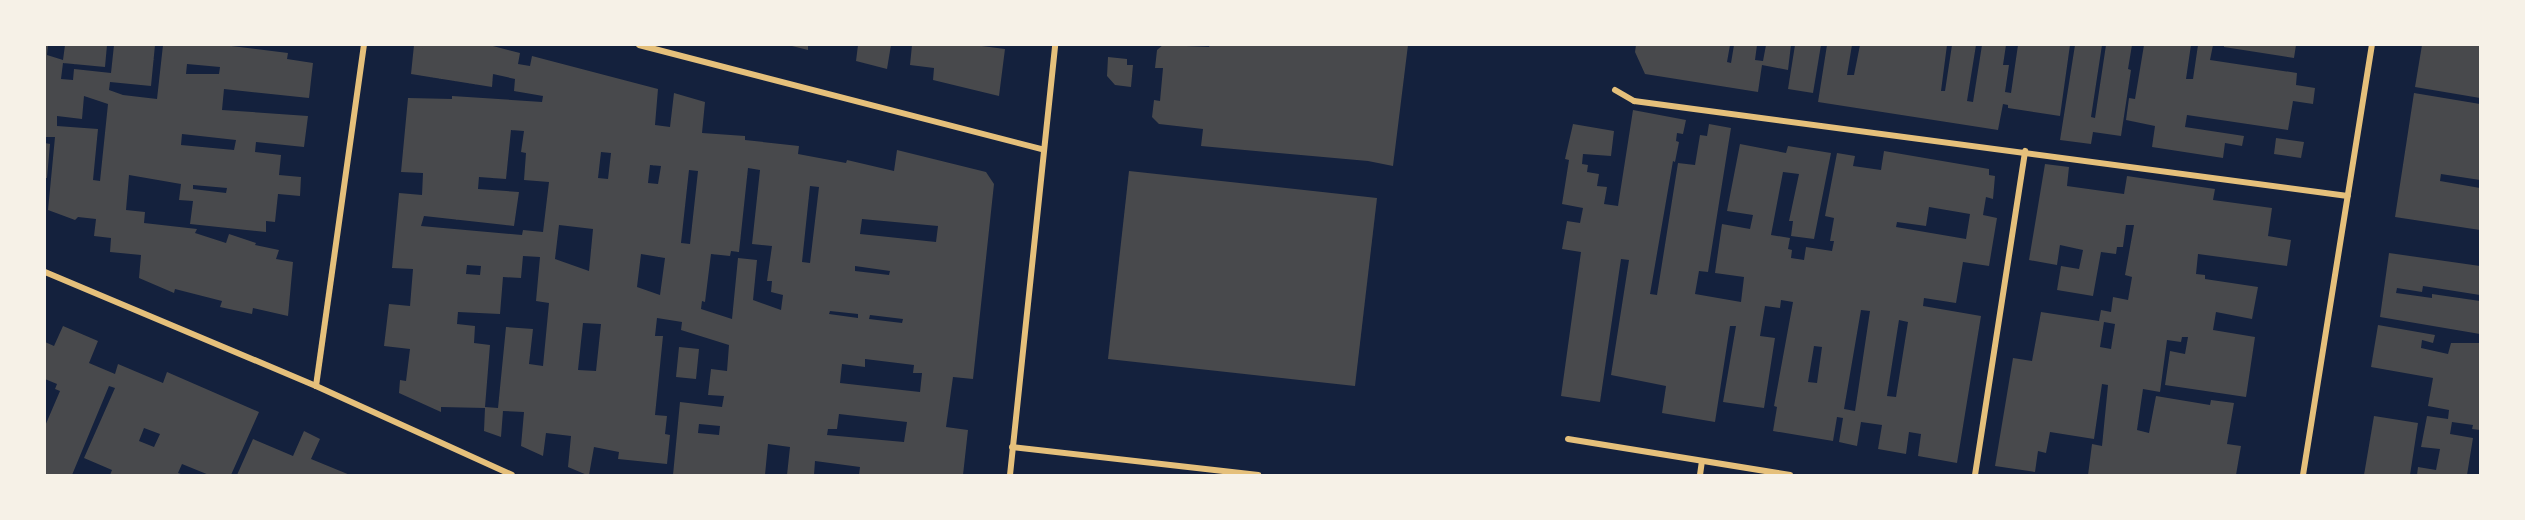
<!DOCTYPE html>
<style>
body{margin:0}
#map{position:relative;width:2525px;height:520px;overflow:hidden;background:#14213d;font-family:Cabin,sans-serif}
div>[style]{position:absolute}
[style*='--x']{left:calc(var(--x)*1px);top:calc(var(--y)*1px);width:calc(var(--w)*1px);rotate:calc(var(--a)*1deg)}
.building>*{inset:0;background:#48494c}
.minor>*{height:6px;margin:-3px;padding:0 3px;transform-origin:3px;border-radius:3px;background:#e5c07b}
span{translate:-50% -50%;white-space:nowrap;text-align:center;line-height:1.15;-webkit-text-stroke:4.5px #f6f1e7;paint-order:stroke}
.frame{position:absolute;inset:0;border:46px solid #f6f1e7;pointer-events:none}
</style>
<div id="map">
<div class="building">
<i style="clip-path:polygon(evenodd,45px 45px,48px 45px,47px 55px,63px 60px,65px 45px,107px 45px,105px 67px,63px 63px,61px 79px,73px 80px,74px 69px,111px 73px,114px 45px,155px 45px,151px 86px,110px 82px,109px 90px,123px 95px,157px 99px,163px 45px,223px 45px,288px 53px,287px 59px,313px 63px,309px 98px,224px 89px,222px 110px,308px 116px,304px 147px,256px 142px,255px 152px,281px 155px,279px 175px,301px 177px,300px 196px,278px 194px,275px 222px,266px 221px,266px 232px,190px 224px,193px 201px,179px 200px,181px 184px,129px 175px,126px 210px,145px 212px,144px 223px,197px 229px,195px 233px,226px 243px,229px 234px,256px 243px,255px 245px,279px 250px,276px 259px,293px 262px,288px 316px,253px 308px,252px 314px,220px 307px,222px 301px,175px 289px,174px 293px,139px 278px,141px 255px,110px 252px,111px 238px,94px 236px,96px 219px,78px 217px,75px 220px,48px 210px,55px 137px,45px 137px,45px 45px,187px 64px,220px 67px,219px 74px,186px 74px,187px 64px,45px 45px,84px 96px,108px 104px,100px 181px,93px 180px,98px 129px,57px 126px,57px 116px,82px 119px,84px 96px,45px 45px,182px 134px,236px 140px,234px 150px,181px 145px,182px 134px,45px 45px,193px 185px,227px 188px,226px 193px,193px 189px,193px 185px)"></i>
<i style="clip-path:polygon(evenodd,414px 45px,489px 45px,520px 53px,518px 64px,530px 66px,532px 56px,658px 89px,655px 125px,670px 127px,674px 93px,705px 102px,702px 133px,745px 136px,745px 140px,799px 146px,798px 154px,846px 163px,847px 160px,894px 171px,897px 150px,986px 172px,994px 184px,973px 379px,953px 377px,946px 427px,968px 430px,963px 475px,859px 475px,860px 467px,815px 461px,814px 475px,787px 475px,790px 447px,768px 444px,765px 475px,673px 475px,680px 402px,722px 407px,724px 396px,708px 395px,711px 369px,727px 371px,729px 345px,681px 330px,682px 322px,657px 318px,655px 336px,663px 336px,655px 415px,667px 416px,665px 434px,670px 435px,667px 464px,618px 459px,619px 452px,594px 447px,589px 475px,587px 475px,568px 467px,571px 436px,546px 433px,543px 456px,521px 446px,524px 412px,503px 411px,501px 437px,484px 431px,485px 408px,441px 407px,441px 412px,399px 393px,400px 380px,406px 381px,410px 349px,384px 346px,389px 304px,410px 306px,413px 269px,392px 268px,399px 193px,422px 195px,423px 173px,401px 172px,408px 98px,452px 99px,452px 96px,542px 102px,543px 96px,514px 91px,515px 79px,493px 74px,492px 87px,411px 74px,414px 45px,511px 130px,524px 131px,521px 152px,526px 153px,524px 180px,549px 182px,543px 232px,523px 230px,522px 235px,421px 226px,424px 216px,514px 226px,519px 192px,478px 189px,479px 177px,506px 179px,511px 130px,414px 45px,601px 152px,611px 153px,608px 179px,598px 178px,601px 152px,414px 45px,650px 165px,661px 166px,658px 184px,648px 183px,650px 165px,414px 45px,748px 168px,760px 170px,752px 244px,772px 246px,767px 281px,772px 281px,771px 292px,783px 295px,781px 310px,753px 300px,757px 260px,738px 258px,732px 319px,701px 309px,702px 301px,705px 302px,711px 254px,730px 256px,731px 251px,739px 252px,748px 168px,414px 45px,689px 170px,698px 171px,690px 244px,681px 243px,689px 170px,414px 45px,810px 186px,819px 187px,810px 263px,802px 262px,810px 186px,414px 45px,862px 219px,938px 226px,936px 242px,860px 234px,862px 219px,414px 45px,559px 225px,593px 229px,589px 271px,555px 259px,559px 225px,414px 45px,641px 254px,665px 258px,660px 295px,637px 287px,641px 254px,414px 45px,523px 256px,540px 257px,536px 301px,549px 303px,543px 366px,529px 364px,533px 329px,506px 327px,498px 408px,485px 407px,490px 345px,474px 343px,475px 326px,457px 324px,458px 312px,500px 314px,503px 277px,521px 278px,523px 256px,414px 45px,467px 265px,481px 266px,480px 275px,466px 274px,467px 265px,414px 45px,855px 266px,890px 271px,889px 275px,855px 271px,855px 266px,414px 45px,830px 311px,858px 314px,858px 318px,829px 314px,830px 311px,414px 45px,870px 315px,903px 319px,902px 323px,869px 319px,870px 315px,414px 45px,583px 323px,601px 324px,596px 371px,578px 370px,583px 323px,414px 45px,865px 359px,914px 365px,913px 373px,922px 373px,920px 392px,840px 383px,842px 364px,865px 367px,865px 359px,414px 45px,839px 414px,907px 422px,904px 442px,827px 435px,828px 429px,837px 429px,839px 414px,414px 45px,699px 424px,720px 426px,719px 435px,698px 433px,699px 424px)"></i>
<i style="clip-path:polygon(792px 45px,808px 45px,808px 50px,792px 46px)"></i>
<i style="clip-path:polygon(858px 45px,891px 45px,887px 69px,856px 61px)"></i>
<i style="clip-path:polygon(912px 45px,974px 45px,1005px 49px,999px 96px,933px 80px,934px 68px,910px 65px)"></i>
<i style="clip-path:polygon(1163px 45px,1209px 47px,1210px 45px,1408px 45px,1393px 166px,1368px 161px,1201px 146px,1203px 129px,1159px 124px,1152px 117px,1154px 100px,1160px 101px,1163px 68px,1155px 68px,1157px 50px)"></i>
<i style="clip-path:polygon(1636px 45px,1730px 45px,1727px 62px,1731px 63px,1734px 45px,1757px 45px,1755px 60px,1763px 61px,1766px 45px,1791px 45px,1788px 70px,1762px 65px,1758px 92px,1645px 74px,1635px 52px)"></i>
<i style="clip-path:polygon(1795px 45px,1821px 45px,1813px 93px,1788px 89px)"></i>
<i style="clip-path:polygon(1827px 45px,1852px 45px,1847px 75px,1854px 75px,1860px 45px,1947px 45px,1941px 91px,1945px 91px,1952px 45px,1976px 45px,1967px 101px,1973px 102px,1982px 45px,2006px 45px,2003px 65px,2009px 65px,2005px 92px,2011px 93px,2018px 45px,2070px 45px,2060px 116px,2008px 108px,2008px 105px,2003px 104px,1998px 130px,1818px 102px)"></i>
<i style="clip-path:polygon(2075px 45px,2102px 45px,2091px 117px,2095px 118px,2106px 45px,2132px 45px,2128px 69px,2131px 70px,2121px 136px,2093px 132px,2091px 144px,2060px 140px)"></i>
<i style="clip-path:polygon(2144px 45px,2191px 45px,2186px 79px,2193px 79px,2198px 45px,2213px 45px,2210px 60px,2297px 73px,2296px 85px,2315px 88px,2313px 104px,2293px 101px,2288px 130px,2187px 115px,2185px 127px,2244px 136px,2242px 146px,2225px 143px,2223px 158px,2152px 147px,2155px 126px,2126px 120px,2129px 98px,2135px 99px)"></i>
<i style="clip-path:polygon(2224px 45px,2296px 45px,2294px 58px,2224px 47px)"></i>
<i style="clip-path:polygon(2422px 45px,2480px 45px,2480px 98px,2415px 87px)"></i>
<i style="clip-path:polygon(1108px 57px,1127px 59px,1127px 65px,1133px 65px,1131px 87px,1115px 85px,1107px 76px)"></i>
<i style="clip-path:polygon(2414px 93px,2480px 104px,2480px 180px,2441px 174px,2440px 181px,2480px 188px,2480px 230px,2395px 217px)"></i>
<i style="clip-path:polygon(evenodd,1633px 110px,1686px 120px,1683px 134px,1677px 133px,1676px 141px,1679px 142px,1675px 162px,1673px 161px,1650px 294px,1657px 295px,1678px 163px,1695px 165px,1700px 135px,1707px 136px,1709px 124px,1731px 128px,1708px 272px,1699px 271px,1695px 294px,1741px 302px,1744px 277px,1715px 273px,1722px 224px,1750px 229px,1753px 215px,1727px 211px,1740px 144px,1786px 153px,1788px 146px,1831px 153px,1814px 239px,1791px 236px,1793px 221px,1789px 221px,1799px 174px,1783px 172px,1771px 235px,1790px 238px,1788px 249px,1792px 250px,1791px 258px,1804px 260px,1806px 247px,1832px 251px,1834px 241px,1830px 241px,1834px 218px,1825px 216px,1837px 153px,1855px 156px,1853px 166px,1881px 170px,1884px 151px,1989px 169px,1989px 175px,1995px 176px,1993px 199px,1986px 197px,1983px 215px,1997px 218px,1989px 266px,1963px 262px,1956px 303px,1924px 298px,1923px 306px,1981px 316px,1957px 463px,1918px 456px,1921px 434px,1909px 432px,1906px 454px,1878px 449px,1882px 425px,1861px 422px,1857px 446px,1839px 442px,1843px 418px,1837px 417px,1833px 441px,1773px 431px,1777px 407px,1774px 406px,1793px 302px,1781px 300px,1780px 308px,1765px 306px,1760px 336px,1775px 338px,1764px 408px,1723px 402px,1736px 326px,1730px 326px,1715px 422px,1662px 413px,1666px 386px,1611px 375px,1629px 260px,1621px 259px,1600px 402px,1561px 396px,1581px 252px,1562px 249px,1567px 221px,1580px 223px,1583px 208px,1562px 204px,1569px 160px,1565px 159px,1573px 124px,1614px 131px,1611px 156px,1583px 154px,1582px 164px,1588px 165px,1587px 172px,1599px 174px,1597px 186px,1607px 187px,1604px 204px,1618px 206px,1633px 110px,1929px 207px,1970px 214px,1966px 239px,1896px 227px,1897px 222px,1926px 226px,1929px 207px,1633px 110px,1861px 310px,1870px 311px,1855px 411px,1844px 409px,1861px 310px,1633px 110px,1899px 320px,1908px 322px,1896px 397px,1887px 396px,1899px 320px,1633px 110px,1814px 346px,1822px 347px,1817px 383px,1808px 382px,1814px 346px)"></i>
<i style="clip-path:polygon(2276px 138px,2304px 142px,2301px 158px,2274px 154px)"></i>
<i style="clip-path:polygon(45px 143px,50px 144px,47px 178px,45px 178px)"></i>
<i style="clip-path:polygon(evenodd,2045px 164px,2069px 167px,2067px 186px,2124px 194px,2127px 176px,2215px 189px,2213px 200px,2272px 208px,2268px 236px,2291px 240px,2287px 266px,2198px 254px,2196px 274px,2205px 275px,2205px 279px,2258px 287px,2252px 319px,2216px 312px,2213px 330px,2255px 337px,2246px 397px,2165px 385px,2170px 351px,2185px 354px,2188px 337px,2182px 337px,2181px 342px,2167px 340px,2160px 392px,2143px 389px,2137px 430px,2149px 433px,2156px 396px,2210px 405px,2211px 400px,2234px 403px,2227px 444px,2241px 446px,2236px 475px,2088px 475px,2092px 444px,2102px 446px,2108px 385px,2102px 384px,2094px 439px,2050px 432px,2046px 453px,2038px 451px,2035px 472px,1995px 466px,2013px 358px,2032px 361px,2041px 312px,2099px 321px,2101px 310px,2111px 312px,2113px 297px,2128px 300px,2132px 277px,2125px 275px,2134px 225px,2126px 225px,2123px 247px,2117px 247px,2116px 254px,2101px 252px,2093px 296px,2057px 290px,2061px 266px,2079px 269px,2083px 250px,2060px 245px,2057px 265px,2029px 260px,2045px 164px,2104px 322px,2115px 324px,2111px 349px,2100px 347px,2104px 322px)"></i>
<i style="clip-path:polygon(1129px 171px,1377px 198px,1355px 386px,1108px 359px)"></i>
<i style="clip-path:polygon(2389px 253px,2480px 266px,2480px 295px,2423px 286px,2422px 292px,2397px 288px,2396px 293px,2432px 298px,2432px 294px,2480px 301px,2480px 334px,2380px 317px)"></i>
<i style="clip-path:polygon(2378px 325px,2435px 335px,2433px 343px,2422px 340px,2421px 348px,2448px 354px,2451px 343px,2480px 343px,2480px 430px,2472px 429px,2473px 425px,2452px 422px,2450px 434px,2473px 438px,2467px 475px,2417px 475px,2418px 467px,2436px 470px,2440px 449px,2421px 447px,2427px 416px,2448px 419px,2449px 410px,2428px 406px,2433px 378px,2371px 367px)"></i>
<i style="clip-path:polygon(evenodd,63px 326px,98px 341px,89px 363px,115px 374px,118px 364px,163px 383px,167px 372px,259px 412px,231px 475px,209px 475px,182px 464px,178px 473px,184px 475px,110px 475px,112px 470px,84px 458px,115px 388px,109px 386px,72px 475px,45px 475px,45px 426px,60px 391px,55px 389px,57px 384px,45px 379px,45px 342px,54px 346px,63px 326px,144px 428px,160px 434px,154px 447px,139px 441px,144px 428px)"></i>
<i style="clip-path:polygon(679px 347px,699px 349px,696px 379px,676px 377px)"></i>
<i style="clip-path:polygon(2374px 416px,2418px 423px,2410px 475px,2364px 475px)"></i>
<i style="clip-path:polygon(304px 431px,320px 439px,311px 459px,350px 475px,237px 475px,253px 439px,293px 456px)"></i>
</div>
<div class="minor">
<i style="--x:639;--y:45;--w:418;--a:14.5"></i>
<i style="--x:1615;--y:90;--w:22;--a:30"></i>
<i style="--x:1634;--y:101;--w:720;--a:7.58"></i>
<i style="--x:45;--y:272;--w:294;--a:22.8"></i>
<i style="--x:316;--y:386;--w:215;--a:24.4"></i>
<i style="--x:316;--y:386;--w:344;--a:-82"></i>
<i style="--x:1568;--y:439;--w:225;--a:9.2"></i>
<i style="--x:1012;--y:447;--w:248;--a:6.5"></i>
<i style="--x:1010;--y:475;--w:432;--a:-84"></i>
<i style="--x:1700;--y:475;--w:14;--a:-82"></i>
<i style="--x:1975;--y:475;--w:328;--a:-81.2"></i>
<i style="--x:2303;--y:475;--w:436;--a:-80.9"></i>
</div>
<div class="frame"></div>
</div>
